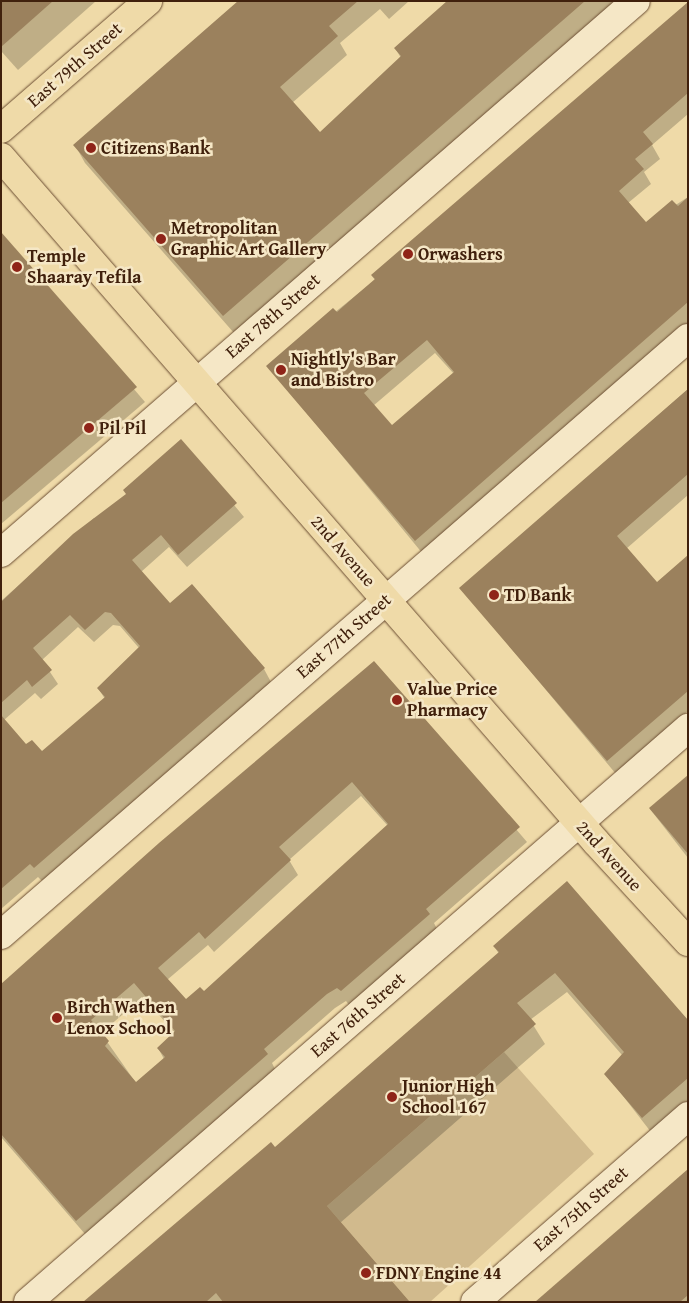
<!DOCTYPE html>
<style>
body{margin:0}
#map{position:relative;width:689px;height:1303px;overflow:hidden;background:#efdaa8;font-family:"Gentium Book Plus",serif}
div>[style]{position:absolute}
[style*='--x']{left:calc(var(--x)*1px);top:calc(var(--y)*1px);width:calc(var(--w)*1px);rotate:calc(var(--a)*1deg)}
.green>*{inset:0;background:#d1ba8d}
.shadow>*{inset:0;background:#0003}
.building>*{inset:0;background:#9b815d}
.roads{filter:drop-shadow(0 0 1px #6c4e33) drop-shadow(0 0 1px #6c4e33)}
.minor>*{height:28px;margin:-14px;padding:0 14px;transform-origin:14px;border-radius:14px;background:#f5e7c6}
.major>*{height:28px;margin:-14px;padding:0 14px;transform-origin:14px;border-radius:14px;background:#efdaa8}
.dots>*{width:14px;height:14px;translate:-50% -50%;box-sizing:border-box;border:2px solid #f5e7c6;border-radius:50%}
span{translate:-50% -50%;white-space:nowrap;text-align:center;line-height:1.15;-webkit-text-stroke:5px #f5e7c6;paint-order:stroke}
.street-label{font-size:18px;color:#40200c}
.poi-label{font-size:18px;color:#40200c;font-weight:700}
.left{translate:0 -50%;text-align:left}
.frame{position:absolute;inset:0;border:2px solid #40200c;pointer-events:none}
</style>
<div id="map">
<div class="green">
<i style="clip-path:polygon(504px 1052px,594px 1154px,430px 1302px,410px 1302px,327px 1206px)"></i>
</div>
<div class="shadow">
<i style="clip-path:polygon(1px 1px,96px 1px,18px 70px,1px 51px)"></i>
<i style="clip-path:polygon(240px 1px,409px 1px,389px 19px,380px 9px,340px 43px,347px 55px,292px 103px,320px 134px,401px 58px,395px 48px,449px 1px,616px 1px,234px 333px,85px 163px,75px 145px)"></i>
<i style="clip-path:polygon(evenodd,688px 3px,688px 114px,652px 145px,660px 159px,644px 172px,651px 184px,628px 203px,646px 224px,688px 197px,688px 324px,423px 554px,268px 366px,375px 280px,372px 276px,688px 3px,435px 353px,454px 374px,392px 427px,373px 406px,435px 353px)"></i>
<i style="clip-path:polygon(1px 234px,145px 402px,1px 524px)"></i>
<i style="clip-path:polygon(688px 389px,688px 495px,626px 549px,657px 584px,688px 557px,688px 711px,616px 774px,461px 588px)"></i>
<i style="clip-path:polygon(evenodd,181px 441px,244px 517px,187px 567px,169px 547px,141px 572px,170px 605px,264px 669px,271px 682px,42px 881px,38px 877px,1px 909px,1px 601px,94px 518px,97px 521px,127px 495px,181px 441px,113px 625px,120px 626px,139px 648px,98px 688px,105px 699px,42px 753px,26px 746px,4px 720px,35px 693px,41px 699px,58px 684px,42px 660px,78px 627px,94px 642px,113px 625px)"></i>
<i style="clip-path:polygon(evenodd,374px 663px,527px 842px,434px 923px,437px 929px,349px 1005px,346px 1001px,335px 1008px,272px 1063px,275px 1069px,85px 1234px,1px 1137px,1px 986px,374px 663px,361px 796px,388px 826px,203px 993px,186px 1001px,167px 980px,208px 945px,214px 952px,298px 875px,289px 860px,361px 796px,374px 663px,143px 997px,175px 1033px,158px 1048px,164px 1059px,136px 1083px,101px 1033px,143px 997px)"></i>
<i style="clip-path:polygon(688px 776px,688px 858px,650px 809px)"></i>
<i style="clip-path:polygon(494px 946px,688px 1022px,688px 1106px,654px 1136px,606px 1074px,622px 1055px,567px 992px,530px 1020px,545px 1044px,340px 1223px,408px 1302px,85px 1302px,275px 1148px,499px 954px)"></i>
<i style="clip-path:polygon(688px 1170px,688px 1302px,537px 1302px)"></i>
</div>
<div class="building">
<i style="clip-path:polygon(1px 1px,53px 1px,1px 47px)"></i>
<i style="clip-path:polygon(238px 1px,358px 1px,329px 26px,338px 36px,280px 87px,320px 132px,401px 56px,394px 48px,447px 1px,585px 1px,223px 316px,73px 145px)"></i>
<i style="clip-path:polygon(evenodd,688px 2px,688px 93px,643px 132px,653px 144px,635px 159px,644px 169px,619px 191px,646px 222px,672px 200px,678px 206px,688px 197px,688px 302px,415px 541px,266px 366px,333px 308px,337px 312px,354px 297px,375px 279px,371px 275px,688px 2px,427px 340px,454px 372px,392px 425px,364px 393px,427px 340px)"></i>
<i style="clip-path:polygon(1px 232px,137px 387px,1px 503px)"></i>
<i style="clip-path:polygon(688px 389px,688px 474px,617px 536px,657px 582px,688px 555px,688px 691px,607px 761px,459px 588px)"></i>
<i style="clip-path:polygon(181px 439px,237px 503px,178px 555px,161px 535px,132px 560px,170px 603px,192px 584px,265px 668px,34px 868px,30px 864px,1px 889px,1px 715px,26px 744px,32px 740px,42px 751px,105px 697px,97px 688px,140px 646px,111px 613px,105px 612px,85px 630px,70px 615px,33px 648px,52px 670px,32px 687px,27px 680px,1px 703px,1px 602px,73px 534px,126px 494px,123px 490px)"></i>
<i style="clip-path:polygon(evenodd,374px 661px,520px 827px,426px 909px,430px 914px,341px 991px,337px 988px,327px 994px,264px 1049px,268px 1054px,76px 1221px,1px 1134px,1px 984px,159px 843px,374px 661px,352px 782px,388px 824px,204px 991px,200px 987px,186px 999px,158px 968px,199px 932px,205px 939px,291px 860px,279px 847px,352px 782px,374px 661px,134px 983px,175px 1031px,157px 1048px,165px 1057px,136px 1082px,105px 1046px,109px 1041px,91px 1020px,134px 983px)"></i>
<i style="clip-path:polygon(688px 775px,688px 854px,649px 808px)"></i>
<i style="clip-path:polygon(567px 881px,688px 1020px,688px 1078px,642px 1118px,604px 1074px,624px 1052px,555px 973px,517px 1003px,536px 1024px,327px 1206px,410px 1302px,223px 1302px,216px 1293px,206px 1302px,83px 1302px,271px 1142px,275px 1147px,499px 952px,493px 946px)"></i>
<i style="clip-path:polygon(688px 1169px,688px 1295px,680px 1302px,535px 1302px)"></i>
</div>
<div class="roads">
<div class="minor">
<i style="--x:1;--y:553;--w:841;--a:-41"></i>
<i style="--x:1;--y:935;--w:910;--a:-40.99"></i>
<i style="--x:28;--y:1302;--w:875;--a:-41.01"></i>
<i style="--x:475;--y:1302;--w:283;--a:-41.1"></i>
</div>
<div class="major">
<i style="--x:1;--y:129;--w:195;--a:-41"></i>
<i style="--x:1;--y:157;--w:907;--a:49.02"></i>
<i style="--x:596;--y:842;--w:136;--a:47.4"></i>
</div>
</div>
<div class="dots">
<i style="left:91px;top:148px;background:#8f2418"></i>
<i style="left:161px;top:239px;background:#8f2418"></i>
<i style="left:408px;top:254px;background:#8f2418"></i>
<i style="left:17px;top:267px;background:#8f2418"></i>
<i style="left:281px;top:370px;background:#8f2418"></i>
<i style="left:89px;top:428px;background:#8f2418"></i>
<i style="left:494px;top:595px;background:#8f2418"></i>
<i style="left:397px;top:700px;background:#8f2418"></i>
<i style="left:57px;top:1018px;background:#8f2418"></i>
<i style="left:392px;top:1097px;background:#8f2418"></i>
<i style="left:366px;top:1273px;background:#8f2418"></i>
</div>
<div class="street-label">
<span style="left:75px;top:65px;rotate:-41deg">East 79th Street</span>
<span style="left:273px;top:316px;rotate:-41deg">East 78th Street</span>
<span style="left:343px;top:551px;rotate:49deg">2nd Avenue</span>
<span style="left:344px;top:636px;rotate:-41deg">East 77th Street</span>
<span style="left:609px;top:856px;rotate:48deg">2nd Avenue</span>
<span style="left:358px;top:1015px;rotate:-41deg">East 76th Street</span>
<span style="left:581px;top:1209px;rotate:-41deg">East 75th Street</span>
</div>
<div class="poi-label">
<span class="left" style="left:101px;top:148px">Citizens Bank</span>
<span class="left" style="left:171px;top:239px">Metropolitan<br>Graphic Art Gallery</span>
<span class="left" style="left:418px;top:254px">Orwashers</span>
<span class="left" style="left:27px;top:267px">Temple<br>Shaaray Tefila</span>
<span class="left" style="left:291px;top:370px">Nightly's Bar<br>and Bistro</span>
<span class="left" style="left:99px;top:428px">Pil Pil</span>
<span class="left" style="left:504px;top:595px">TD Bank</span>
<span class="left" style="left:407px;top:700px">Value Price<br>Pharmacy</span>
<span class="left" style="left:67px;top:1018px">Birch Wathen<br>Lenox School</span>
<span class="left" style="left:402px;top:1097px">Junior High<br>School 167</span>
<span class="left" style="left:376px;top:1273px">FDNY Engine 44</span>
</div>
<div class="frame"></div>
</div>
